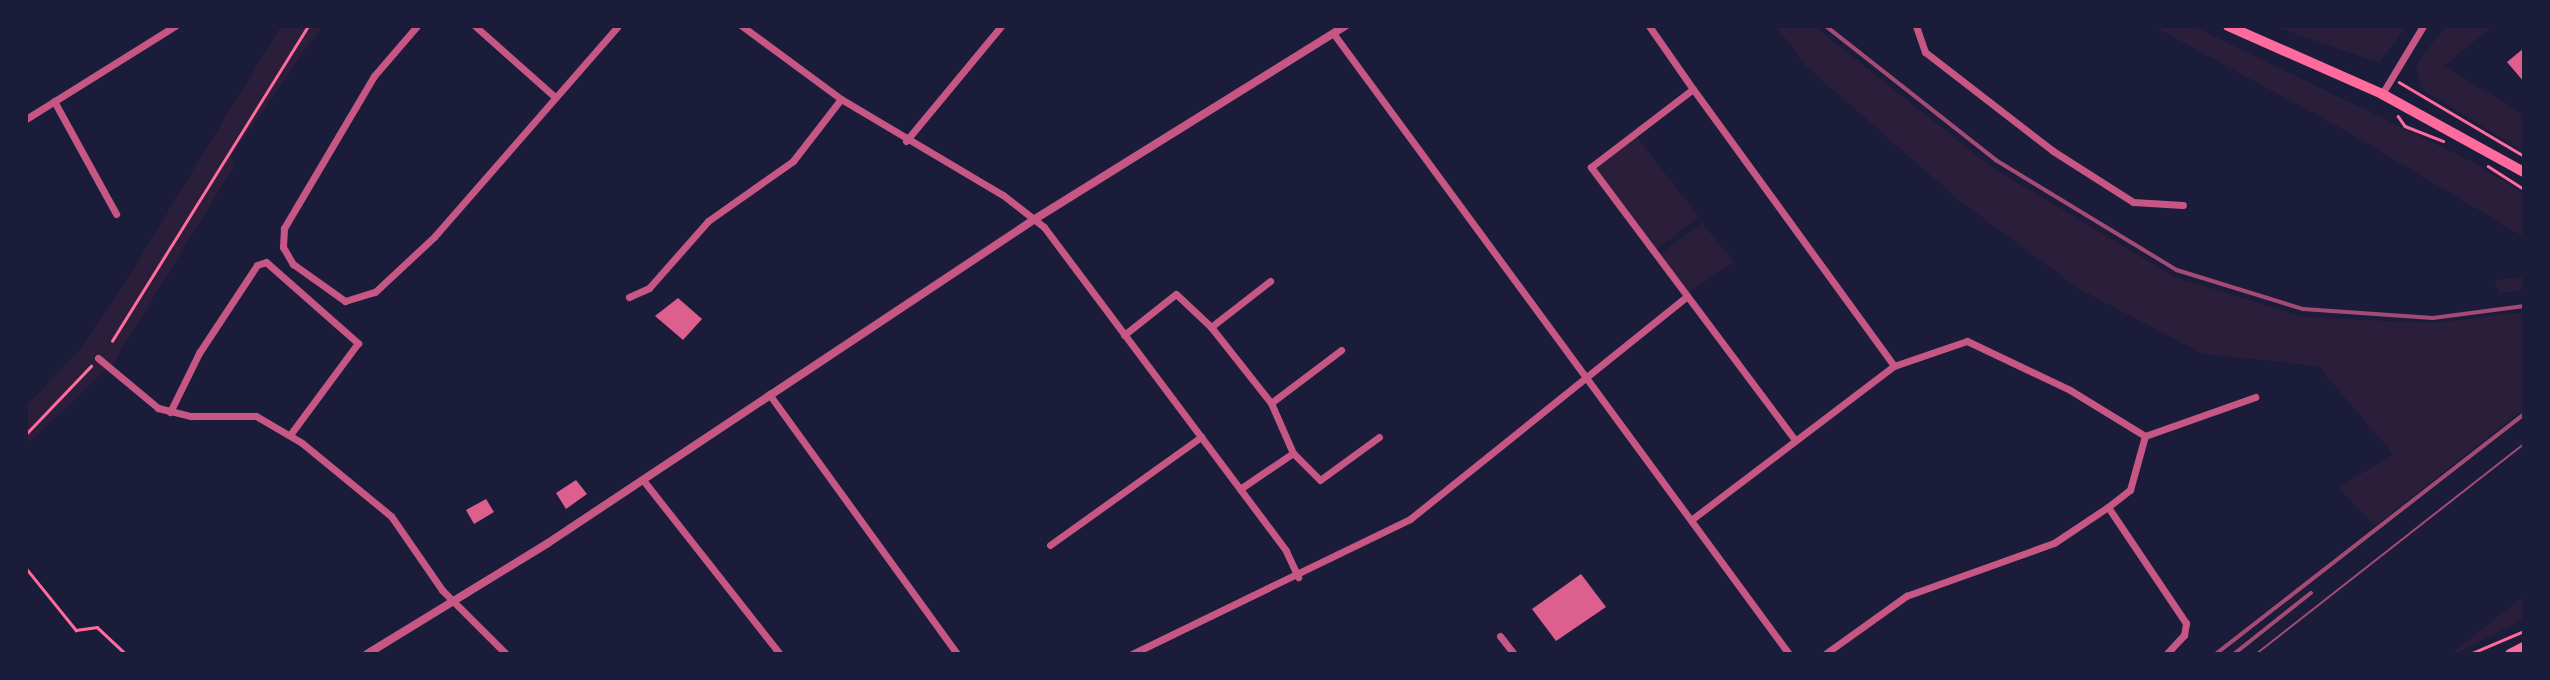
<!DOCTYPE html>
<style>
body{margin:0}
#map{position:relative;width:2550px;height:680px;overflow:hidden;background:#1b1b3a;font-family:"Golos Text",sans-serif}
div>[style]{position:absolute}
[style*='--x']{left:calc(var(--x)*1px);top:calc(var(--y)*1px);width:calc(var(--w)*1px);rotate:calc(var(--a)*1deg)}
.green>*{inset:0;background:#2a1e3b}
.building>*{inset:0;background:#dd5f8e}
.path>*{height:2.5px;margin:-1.25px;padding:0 1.25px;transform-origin:1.25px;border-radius:1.25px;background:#ff6b9d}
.minor>*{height:7px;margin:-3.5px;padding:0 3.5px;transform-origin:3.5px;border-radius:3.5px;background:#c65784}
.tertiary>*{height:8px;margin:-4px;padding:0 4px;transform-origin:4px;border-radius:4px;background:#c65784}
.secondary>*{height:10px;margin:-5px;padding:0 5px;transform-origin:5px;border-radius:5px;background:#ff6b9d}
.primary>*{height:10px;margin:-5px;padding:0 5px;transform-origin:5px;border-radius:5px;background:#ff6b9d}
.tram>*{height:2px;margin:-1px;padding:0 1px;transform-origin:1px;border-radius:1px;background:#a44b75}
.rail>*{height:3.5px;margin:-1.75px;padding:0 1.75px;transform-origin:1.75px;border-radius:1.75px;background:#a44b75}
span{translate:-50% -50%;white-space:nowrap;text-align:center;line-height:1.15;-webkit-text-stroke:6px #1b1b3a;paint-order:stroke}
.frame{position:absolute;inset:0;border:28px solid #1b1b3a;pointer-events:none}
</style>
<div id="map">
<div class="green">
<i style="clip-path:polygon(281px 26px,322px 26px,232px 155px,234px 166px,114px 362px,26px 445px,26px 406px,77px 353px,113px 302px)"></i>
<i style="clip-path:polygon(1776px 26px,1814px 26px,1990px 166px,2175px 277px,2302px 317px,2434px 323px,2524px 312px,2524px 409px,2375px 526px,2338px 488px,2393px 454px,2318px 366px,2203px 354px,2081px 290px,1961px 202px,1806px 66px)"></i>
<i style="clip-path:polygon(2153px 26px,2193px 26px,2475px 163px,2524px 194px,2524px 237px,2348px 132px)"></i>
<i style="clip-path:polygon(2274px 26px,2406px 26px,2379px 63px)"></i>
<i style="clip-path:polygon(2446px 26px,2493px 26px,2444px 66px,2524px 115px,2524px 152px,2420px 88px,2416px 64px)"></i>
<i style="clip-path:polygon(1636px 136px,1699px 217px,1655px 251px,1595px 167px)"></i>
<i style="clip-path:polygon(1702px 223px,1734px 262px,1685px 295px,1658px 256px)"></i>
<i style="clip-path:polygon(2524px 277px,2524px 290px,2499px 293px,2495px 280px)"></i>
<i style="clip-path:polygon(2524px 596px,2524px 619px,2455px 654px,2453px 652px)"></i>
</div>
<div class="building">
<i style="clip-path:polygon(2524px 48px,2524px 82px,2507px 62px)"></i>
<i style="clip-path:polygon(678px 298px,702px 319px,683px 340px,655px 316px)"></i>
<i style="clip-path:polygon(576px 480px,587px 494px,566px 509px,556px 493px)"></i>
<i style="clip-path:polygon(486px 499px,494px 512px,474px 524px,466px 510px)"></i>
<i style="clip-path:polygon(1581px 574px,1606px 607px,1556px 641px,1532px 609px)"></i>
</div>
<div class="path">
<i style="--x:2399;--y:82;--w:145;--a:30.6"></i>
<i style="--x:2398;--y:116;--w:12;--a:55"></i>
<i style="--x:2405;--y:126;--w:41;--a:21.5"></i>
<i style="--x:2488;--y:166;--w:43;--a:32.6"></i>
<i style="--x:112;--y:341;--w:371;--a:-58.1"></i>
<i style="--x:26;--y:434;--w:94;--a:-46.3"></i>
<i style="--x:26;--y:568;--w:80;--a:51.1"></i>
<i style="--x:76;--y:630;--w:21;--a:-8"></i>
<i style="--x:97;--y:627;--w:40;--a:43"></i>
<i style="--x:2470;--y:654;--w:59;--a:-23.1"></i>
</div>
<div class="minor">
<i style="--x:417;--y:26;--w:66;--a:130.7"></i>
<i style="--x:374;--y:76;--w:177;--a:120.6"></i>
<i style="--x:284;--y:228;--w:19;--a:93"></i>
<i style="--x:283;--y:247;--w:20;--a:60"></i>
<i style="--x:293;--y:264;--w:64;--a:35.4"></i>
<i style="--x:345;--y:301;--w:31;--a:-17"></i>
<i style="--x:375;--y:292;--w:81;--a:-43"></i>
<i style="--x:434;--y:237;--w:280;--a:-48.9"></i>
<i style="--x:475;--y:26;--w:107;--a:41.6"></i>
<i style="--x:742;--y:26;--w:123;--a:36.4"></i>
<i style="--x:841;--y:99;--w:188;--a:30.7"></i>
<i style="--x:1003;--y:195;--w:52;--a:38"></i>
<i style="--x:1044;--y:227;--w:404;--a:53.2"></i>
<i style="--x:1286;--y:551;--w:29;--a:65"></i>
<i style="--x:1649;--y:26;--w:77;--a:55.1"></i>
<i style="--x:1916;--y:26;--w:28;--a:71"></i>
<i style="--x:1925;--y:52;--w:162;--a:37.7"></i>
<i style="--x:2053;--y:151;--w:95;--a:32.5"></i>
<i style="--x:2133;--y:202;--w:50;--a:3.4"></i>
<i style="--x:1333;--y:33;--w:770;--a:53.71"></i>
<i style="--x:2382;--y:94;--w:79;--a:-58.9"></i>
<i style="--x:54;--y:101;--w:129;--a:61.2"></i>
<i style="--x:26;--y:119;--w:176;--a:-32"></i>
<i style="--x:906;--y:141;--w:149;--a:-50.4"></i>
<i style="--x:629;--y:297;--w:22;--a:-24"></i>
<i style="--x:649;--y:288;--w:89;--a:-48.6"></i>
<i style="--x:708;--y:221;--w:104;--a:-35.2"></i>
<i style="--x:793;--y:161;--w:78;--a:-52.3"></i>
<i style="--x:1211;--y:327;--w:75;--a:-37.9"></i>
<i style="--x:1124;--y:335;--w:66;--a:-38.3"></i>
<i style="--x:1176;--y:294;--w:48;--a:43.3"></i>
<i style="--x:1211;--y:327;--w:97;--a:51.7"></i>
<i style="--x:1271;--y:403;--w:55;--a:66.3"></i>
<i style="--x:98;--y:358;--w:78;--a:39.8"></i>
<i style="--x:158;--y:408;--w:34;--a:14"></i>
<i style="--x:191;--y:416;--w:65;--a:0"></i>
<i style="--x:256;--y:416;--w:53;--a:30.4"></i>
<i style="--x:302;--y:443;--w:115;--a:39.4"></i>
<i style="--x:391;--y:516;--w:90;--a:55.4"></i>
<i style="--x:442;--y:590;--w:91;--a:45"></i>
<i style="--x:769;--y:394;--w:321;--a:54.1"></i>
<i style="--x:1271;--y:403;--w:88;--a:-37.1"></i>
<i style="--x:170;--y:412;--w:66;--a:-63.8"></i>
<i style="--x:199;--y:353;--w:105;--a:-56.6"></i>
<i style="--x:257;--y:265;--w:9;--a:-18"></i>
<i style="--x:266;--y:262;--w:123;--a:41.4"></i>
<i style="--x:358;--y:343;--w:114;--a:126.5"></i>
<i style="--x:2145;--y:436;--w:117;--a:-19.5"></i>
<i style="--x:1795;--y:440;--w:341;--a:-126.8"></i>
<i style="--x:1591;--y:167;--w:128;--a:-37.4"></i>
<i style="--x:1693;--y:89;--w:342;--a:54"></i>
<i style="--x:643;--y:480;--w:221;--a:51.8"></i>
<i style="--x:1240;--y:489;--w:64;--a:-34.2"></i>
<i style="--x:1293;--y:453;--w:38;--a:45"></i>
<i style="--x:1320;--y:480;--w:73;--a:-36.1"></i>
<i style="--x:2108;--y:507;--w:140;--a:56.1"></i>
<i style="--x:2186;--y:623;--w:12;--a:99"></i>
<i style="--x:2184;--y:635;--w:26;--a:133"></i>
<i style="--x:1691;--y:520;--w:255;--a:-37.2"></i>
<i style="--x:1894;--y:366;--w:77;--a:-18.9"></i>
<i style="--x:1967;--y:341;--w:114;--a:25.4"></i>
<i style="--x:2070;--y:390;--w:88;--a:31.5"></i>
<i style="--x:1050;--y:545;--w:186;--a:-35.6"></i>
<i style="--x:1500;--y:636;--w:23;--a:52"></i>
<i style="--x:1132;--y:654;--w:309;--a:-25.9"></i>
<i style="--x:1410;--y:519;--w:353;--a:-38.8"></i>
<i style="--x:1825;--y:654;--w:100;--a:-35.6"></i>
<i style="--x:1906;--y:596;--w:157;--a:-19.7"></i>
<i style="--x:2054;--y:543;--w:65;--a:-33.7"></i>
<i style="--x:2108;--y:507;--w:28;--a:-38"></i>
<i style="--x:2130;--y:490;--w:56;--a:-74.5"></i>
</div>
<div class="tertiary">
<i style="--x:367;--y:654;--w:212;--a:-31.5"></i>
<i style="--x:548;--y:543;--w:585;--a:-33.64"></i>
<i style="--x:1035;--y:219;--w:365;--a:-31.9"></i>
</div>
<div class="secondary">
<i style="--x:2228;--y:26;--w:168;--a:23.8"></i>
<i style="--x:2382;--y:94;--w:162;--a:28.8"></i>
</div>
<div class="primary">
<i style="--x:2510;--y:654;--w:16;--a:-27"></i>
</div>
<div class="tram">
<i style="--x:2256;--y:654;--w:340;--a:-38.1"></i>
</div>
<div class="rail">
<i style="--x:1826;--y:26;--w:216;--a:38.2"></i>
<i style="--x:1996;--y:160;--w:212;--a:31.3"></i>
<i style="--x:2177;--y:270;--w:132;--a:17.2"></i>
<i style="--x:2303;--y:309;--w:130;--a:4"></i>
<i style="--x:2433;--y:318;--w:92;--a:-7.5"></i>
<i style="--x:2216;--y:654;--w:390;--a:-37.9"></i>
<i style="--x:2234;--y:654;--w:98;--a:-38.4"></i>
</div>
<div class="frame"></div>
</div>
